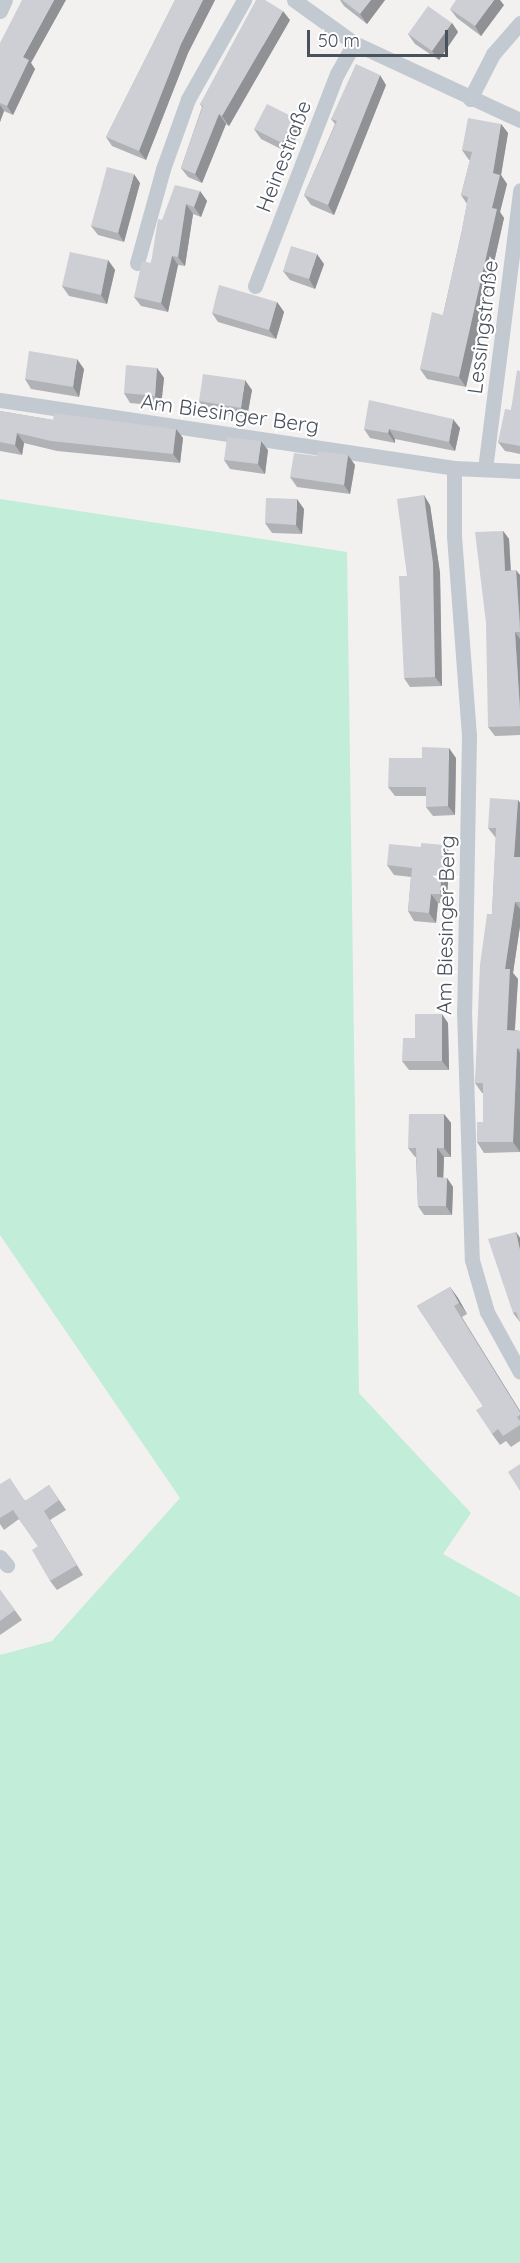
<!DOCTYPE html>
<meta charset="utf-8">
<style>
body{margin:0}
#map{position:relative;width:520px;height:2263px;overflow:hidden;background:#f2f1f0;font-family:Quicksand,sans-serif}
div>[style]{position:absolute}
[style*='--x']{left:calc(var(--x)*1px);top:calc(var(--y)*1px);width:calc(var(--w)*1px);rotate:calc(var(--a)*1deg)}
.green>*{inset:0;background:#c2edd8}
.street>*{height:15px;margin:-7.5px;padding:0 7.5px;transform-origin:7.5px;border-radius:7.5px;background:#c2c9d1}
.wall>*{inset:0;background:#b0b2b6}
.shaded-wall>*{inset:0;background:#909194}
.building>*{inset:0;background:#cdcfd4}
span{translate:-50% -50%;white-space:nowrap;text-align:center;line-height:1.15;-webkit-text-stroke:4.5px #fff;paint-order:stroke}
.street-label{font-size:21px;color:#49515d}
.scale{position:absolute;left:307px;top:30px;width:141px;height:27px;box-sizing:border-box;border:3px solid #49515d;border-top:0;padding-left:8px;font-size:18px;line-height:21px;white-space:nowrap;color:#49515d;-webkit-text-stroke:4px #fff;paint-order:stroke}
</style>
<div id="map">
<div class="green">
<i style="clip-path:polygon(0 499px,347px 552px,359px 1393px,471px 1513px,443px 1554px,520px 1597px,520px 2263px,0 2263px,0 1655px,52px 1641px,180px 1498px,0 1235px)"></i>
</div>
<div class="street">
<i style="--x:294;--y:0;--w:74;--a:35.6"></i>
<i style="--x:354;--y:43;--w:183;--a:24.9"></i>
<i style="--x:0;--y:11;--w:12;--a:-66"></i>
<i style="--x:470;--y:99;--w:51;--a:-62.9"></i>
<i style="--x:493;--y:54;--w:41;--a:-48.9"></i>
<i style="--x:137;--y:263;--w:98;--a:-74.5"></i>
<i style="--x:163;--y:169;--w:74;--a:-70.3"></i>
<i style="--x:188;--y:99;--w:114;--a:-60.5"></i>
<i style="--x:255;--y:286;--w:227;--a:-68.9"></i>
<i style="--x:337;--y:74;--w:35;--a:-61"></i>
<i style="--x:0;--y:400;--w:459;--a:8.5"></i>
<i style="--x:454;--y:468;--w:66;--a:2.6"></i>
<i style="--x:454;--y:468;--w:68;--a:90"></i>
<i style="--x:454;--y:536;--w:200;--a:85.7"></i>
<i style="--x:469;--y:735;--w:275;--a:91"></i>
<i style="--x:464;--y:1010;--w:250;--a:88.2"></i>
<i style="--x:472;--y:1260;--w:54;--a:73.9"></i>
<i style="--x:487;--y:1312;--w:68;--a:61.2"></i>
<i style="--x:485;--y:469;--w:281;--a:-82.8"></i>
<i style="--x:0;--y:1557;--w:11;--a:49"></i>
</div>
<div class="wall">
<i style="clip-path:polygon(175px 0,215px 0,188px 53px,146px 160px,112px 146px,106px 137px)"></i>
<i style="clip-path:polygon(340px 0,385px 0,367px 24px,344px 6px)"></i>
<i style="clip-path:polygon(504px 5px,481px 36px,457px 18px,450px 9px)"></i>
<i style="clip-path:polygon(290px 20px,229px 126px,226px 124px,202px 183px,188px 177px,181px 168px,202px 107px,200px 104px)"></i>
<i style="clip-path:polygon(452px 23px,458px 32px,439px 60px,415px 44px,408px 34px)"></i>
<i style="clip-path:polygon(0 43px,31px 63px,35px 69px,13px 115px,4px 111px,0 122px)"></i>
<i style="clip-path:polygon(386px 85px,334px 215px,311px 205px,304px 195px,335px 124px,331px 119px)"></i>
<i style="clip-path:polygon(501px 124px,508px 133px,501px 175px,507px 184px,500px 212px,504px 218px,466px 387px,427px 379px,420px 369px,443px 315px,462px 230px,467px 204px,461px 195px,470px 160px,469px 160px,462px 150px)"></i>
<i style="clip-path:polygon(301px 127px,289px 153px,261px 139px,254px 129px)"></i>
<i style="clip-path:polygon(140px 183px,124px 242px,98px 235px,91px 226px)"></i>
<i style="clip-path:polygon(200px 191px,207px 201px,201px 217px,193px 214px,185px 266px,178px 265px,168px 312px,141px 306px,134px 297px,151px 263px,162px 220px)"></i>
<i style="clip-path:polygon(108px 260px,115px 270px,107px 304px,69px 296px,62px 286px)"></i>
<i style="clip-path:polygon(324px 264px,315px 289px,290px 280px,283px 271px)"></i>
<i style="clip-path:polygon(277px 302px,284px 312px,276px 339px,218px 322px,212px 313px)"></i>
<i style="clip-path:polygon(157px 368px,164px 378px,161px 406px,130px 403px,124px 393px)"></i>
<i style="clip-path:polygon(84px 369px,79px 397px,31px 389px,25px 379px)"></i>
<i style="clip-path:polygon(520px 371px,520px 454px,505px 451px,498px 442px,511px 410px)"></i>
<i style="clip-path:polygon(252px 390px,247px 417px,206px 411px,199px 401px)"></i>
<i style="clip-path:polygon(0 411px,53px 420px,176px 429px,183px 438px,180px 463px,57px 451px,24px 443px,22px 455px,0 451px)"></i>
<i style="clip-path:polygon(460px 428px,455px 451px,395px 439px,395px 443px,370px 438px,364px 429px)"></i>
<i style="clip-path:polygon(268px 450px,265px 474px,230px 469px,224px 460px)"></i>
<i style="clip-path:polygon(317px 456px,355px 465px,350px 494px,297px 487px,290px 477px)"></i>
<i style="clip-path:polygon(430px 505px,440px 573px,442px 686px,410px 687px,404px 678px,407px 576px)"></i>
<i style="clip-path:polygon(304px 509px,302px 534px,272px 533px,265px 523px)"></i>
<i style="clip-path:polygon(503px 531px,509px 539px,511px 570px,520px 575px,520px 735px,495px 736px,488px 727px)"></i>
<i style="clip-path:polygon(456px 758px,455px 815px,433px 816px,426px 807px,426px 796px,395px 796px,388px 787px)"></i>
<i style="clip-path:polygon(518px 800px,520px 803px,520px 926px,513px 973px,518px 979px,515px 1030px,520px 1031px,520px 1152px,484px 1153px,477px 1142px,483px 1122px,483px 1093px,482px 1093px,475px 1083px,492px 914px,496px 838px,488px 828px)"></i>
<i style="clip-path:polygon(444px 845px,451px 854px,446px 904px,438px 903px,436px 923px,414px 921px,408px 911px,411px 877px,394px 875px,387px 865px,421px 847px)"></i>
<i style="clip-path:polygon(448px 1023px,449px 1070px,409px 1070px,402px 1061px)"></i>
<i style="clip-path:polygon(444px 1114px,451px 1123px,451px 1157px,444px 1157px,443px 1178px,447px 1178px,453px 1187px,452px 1215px,424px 1215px,418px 1206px,416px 1157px,415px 1157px,408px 1148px)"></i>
<i style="clip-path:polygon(516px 1232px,520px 1238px,520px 1322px,513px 1313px)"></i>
<i style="clip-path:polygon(450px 1287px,458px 1298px,467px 1314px,462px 1317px,520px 1411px,520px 1441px,511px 1447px,506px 1441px,500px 1445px,492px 1434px,483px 1406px,417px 1306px)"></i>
<i style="clip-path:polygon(0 1484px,26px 1501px,49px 1485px,66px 1510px,50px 1520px,83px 1575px,57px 1590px,50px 1581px,38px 1546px,19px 1519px,4px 1530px,0 1524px)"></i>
<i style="clip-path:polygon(0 1590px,22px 1620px,0 1635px)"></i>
</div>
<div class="shaded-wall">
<i style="clip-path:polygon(54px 0,66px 0,31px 63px,35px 69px,13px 115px,7px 106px,23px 57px)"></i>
<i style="clip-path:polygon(203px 0,215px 0,188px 53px,146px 160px,139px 151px,181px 44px)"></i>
<i style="clip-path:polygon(371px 0,385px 0,367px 24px,360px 14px)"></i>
<i style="clip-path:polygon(494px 0,500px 0,504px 5px,481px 36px,475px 26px)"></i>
<i style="clip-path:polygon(283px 11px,290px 20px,229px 126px,222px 116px)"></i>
<i style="clip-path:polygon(452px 23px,458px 32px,439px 60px,432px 51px)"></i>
<i style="clip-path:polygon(380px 75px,386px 85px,334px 215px,328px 205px)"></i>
<i style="clip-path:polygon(0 105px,4px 111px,0 122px)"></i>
<i style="clip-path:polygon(219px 114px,226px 124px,202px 183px,195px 174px)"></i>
<i style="clip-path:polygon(295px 118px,301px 127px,289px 153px,282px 143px)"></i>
<i style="clip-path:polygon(501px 124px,508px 133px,501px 175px,507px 184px,500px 212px,504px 218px,466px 387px,459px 377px)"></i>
<i style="clip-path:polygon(134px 174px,140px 183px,124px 242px,118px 233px)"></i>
<i style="clip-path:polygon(200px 191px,207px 201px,201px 217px,194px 207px)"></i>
<i style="clip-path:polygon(186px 204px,193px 214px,185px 266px,178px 257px)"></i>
<i style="clip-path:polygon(317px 254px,324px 264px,315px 289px,309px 279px)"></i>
<i style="clip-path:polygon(172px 256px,178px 265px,168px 312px,161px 303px)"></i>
<i style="clip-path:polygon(108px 260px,115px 270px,107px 304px,101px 295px)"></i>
<i style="clip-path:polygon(277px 302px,284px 312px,276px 339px,269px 330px)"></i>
<i style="clip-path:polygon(77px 359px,84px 369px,79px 397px,73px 387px)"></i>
<i style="clip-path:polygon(157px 368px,164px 378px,161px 406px,155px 396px)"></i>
<i style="clip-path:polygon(245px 380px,252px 390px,247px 417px,241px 408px)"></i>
<i style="clip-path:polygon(453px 419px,460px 428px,455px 451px,449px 442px)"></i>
<i style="clip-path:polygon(176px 429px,183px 438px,180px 463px,173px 454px)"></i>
<i style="clip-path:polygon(389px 429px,395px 439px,395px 443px,388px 433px)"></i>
<i style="clip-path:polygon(17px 433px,24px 443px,22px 455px,15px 445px)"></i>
<i style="clip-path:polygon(261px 441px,268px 450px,265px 474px,258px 464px)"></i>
<i style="clip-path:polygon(348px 455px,355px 465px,350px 494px,344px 485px)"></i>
<i style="clip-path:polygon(424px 495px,430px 505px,440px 573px,442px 686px,435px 677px)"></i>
<i style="clip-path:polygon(297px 499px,304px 509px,302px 534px,296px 525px)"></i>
<i style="clip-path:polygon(503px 531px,509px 539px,511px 579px,505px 571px)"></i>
<i style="clip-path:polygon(516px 570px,520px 575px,520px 622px)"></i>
<i style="clip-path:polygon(515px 632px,520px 639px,520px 710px)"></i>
<i style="clip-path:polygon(449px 748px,456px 758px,455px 815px,448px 806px)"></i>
<i style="clip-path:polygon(518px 800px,520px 803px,520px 866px,514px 857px)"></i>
<i style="clip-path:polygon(444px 845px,451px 854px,446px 904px,440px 894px)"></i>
<i style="clip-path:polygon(431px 894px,438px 903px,436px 923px,429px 913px)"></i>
<i style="clip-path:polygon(515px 902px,520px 909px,520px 926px,513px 973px,518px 979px,514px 1040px,507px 1030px,505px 969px)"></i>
<i style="clip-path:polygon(442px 1014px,448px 1023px,449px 1070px,442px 1061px)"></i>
<i style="clip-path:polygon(517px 1048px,520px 1053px,520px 1152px,513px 1142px)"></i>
<i style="clip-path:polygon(444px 1114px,451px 1123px,451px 1157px,444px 1148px)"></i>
<i style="clip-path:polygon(437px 1148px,444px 1157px,443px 1186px,437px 1177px)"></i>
<i style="clip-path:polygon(447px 1178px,453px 1187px,452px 1215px,446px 1206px)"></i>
<i style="clip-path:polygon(516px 1232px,520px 1238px,520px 1250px)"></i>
<i style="clip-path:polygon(450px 1287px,458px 1298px,467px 1314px,459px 1303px)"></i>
<i style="clip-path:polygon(454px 1306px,520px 1411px,520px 1412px)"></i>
</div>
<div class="building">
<i style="clip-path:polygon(22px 0,54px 0,23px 57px,29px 60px,7px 106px,0 103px,0 43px)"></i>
<i style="clip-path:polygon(175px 0,203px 0,181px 44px,139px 151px,106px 137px)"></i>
<i style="clip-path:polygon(256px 0,265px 0,283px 11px,222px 116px,219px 114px,195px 174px,181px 168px,203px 106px,200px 104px)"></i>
<i style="clip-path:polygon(342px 0,371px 0,360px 14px)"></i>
<i style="clip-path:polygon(456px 0,494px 0,475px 26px,450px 9px)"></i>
<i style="clip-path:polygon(428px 6px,452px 23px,432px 51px,408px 34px)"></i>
<i style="clip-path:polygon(356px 64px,380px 75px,328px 205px,304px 195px,337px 121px,331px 119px)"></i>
<i style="clip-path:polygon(267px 104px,295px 118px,282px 143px,254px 129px)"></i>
<i style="clip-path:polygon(468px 118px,501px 124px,493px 173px,500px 175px,492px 208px,497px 209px,459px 377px,420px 369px,432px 312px,443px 315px,462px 230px,468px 197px,461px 195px,472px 152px,462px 150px)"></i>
<i style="clip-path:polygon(107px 167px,134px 174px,118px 233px,91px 226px)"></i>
<i style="clip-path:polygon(175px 185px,200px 191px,194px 207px,186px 204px,178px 257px,172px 256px,161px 303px,134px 297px,142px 261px,151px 263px,158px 219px,162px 220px)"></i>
<i style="clip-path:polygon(291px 246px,317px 254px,309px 279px,283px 271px)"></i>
<i style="clip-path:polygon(70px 252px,108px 260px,101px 295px,62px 286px)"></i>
<i style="clip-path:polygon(219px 285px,277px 302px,269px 330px,212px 313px)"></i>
<i style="clip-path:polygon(29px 351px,77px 359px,73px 387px,25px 379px)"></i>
<i style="clip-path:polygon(126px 365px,157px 368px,155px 396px,124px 393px)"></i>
<i style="clip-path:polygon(517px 370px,520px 371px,520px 446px,498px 442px,505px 409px,511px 410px)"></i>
<i style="clip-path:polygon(203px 374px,245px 380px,241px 408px,199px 401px)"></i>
<i style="clip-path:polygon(369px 400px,453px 419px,449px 442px,389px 429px,388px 433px,364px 429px)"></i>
<i style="clip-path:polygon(0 411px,53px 420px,54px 413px,176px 429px,173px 454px,51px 441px,17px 433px,15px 445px,0 442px)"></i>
<i style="clip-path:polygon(227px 437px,261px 441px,258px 464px,224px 460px)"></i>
<i style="clip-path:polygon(318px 451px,348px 455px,344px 485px,290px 477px,294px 453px,317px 456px)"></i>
<i style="clip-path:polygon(424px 495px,433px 563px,435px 677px,404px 678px,399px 576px,407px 576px,397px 499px)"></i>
<i style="clip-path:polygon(266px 498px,297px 499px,296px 525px,265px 523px)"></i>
<i style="clip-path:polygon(503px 531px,505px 571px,516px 570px,520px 632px,515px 632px,520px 710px,520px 726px,488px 727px,486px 623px,475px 532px)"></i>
<i style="clip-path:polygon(422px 747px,449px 748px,448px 806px,426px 807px,426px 787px,388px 787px,389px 758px,422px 758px)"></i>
<i style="clip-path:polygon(490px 798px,518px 800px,514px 857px,520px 857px,520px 902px,515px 902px,505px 969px,510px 969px,507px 1030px,520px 1031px,520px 1049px,517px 1048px,513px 1142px,477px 1142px,477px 1122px,483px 1122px,483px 1083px,475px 1083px,480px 965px,487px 914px,492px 914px,496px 828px,488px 828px)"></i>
<i style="clip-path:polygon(421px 843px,444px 845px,440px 894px,431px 894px,429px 913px,408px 911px,412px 868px,387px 865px,389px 844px,421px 847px)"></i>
<i style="clip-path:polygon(415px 1014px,442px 1014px,442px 1061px,402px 1061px,403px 1038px,415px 1038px)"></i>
<i style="clip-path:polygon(409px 1114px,444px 1114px,444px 1148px,437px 1148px,437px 1177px,447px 1178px,446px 1206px,418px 1206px,416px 1148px,408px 1148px)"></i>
<i style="clip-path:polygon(516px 1232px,520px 1250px,520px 1322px,516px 1312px,513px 1313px,488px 1239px)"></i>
<i style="clip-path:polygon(450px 1287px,459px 1303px,454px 1306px,520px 1412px,520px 1415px,517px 1417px,520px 1421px,520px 1425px,503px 1436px,498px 1429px,492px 1434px,476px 1410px,483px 1406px,417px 1306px)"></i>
<i style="clip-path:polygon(520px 1464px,520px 1491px,508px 1472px)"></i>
<i style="clip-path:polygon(10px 1478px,25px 1501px,49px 1485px,59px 1500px,44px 1511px,77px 1565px,50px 1581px,32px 1550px,38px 1546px,13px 1510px,0 1518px,0 1484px)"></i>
<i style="clip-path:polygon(0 1590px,15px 1610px,0 1621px)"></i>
</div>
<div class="street-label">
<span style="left:283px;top:156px;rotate:-69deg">Heinestraße</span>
<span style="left:482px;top:327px;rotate:-83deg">Lessingstraße</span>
<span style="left:230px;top:413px;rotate:8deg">Am Biesinger Berg</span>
<span style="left:445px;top:925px;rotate:-89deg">Am Biesinger Berg</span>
</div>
<div class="scale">50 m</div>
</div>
